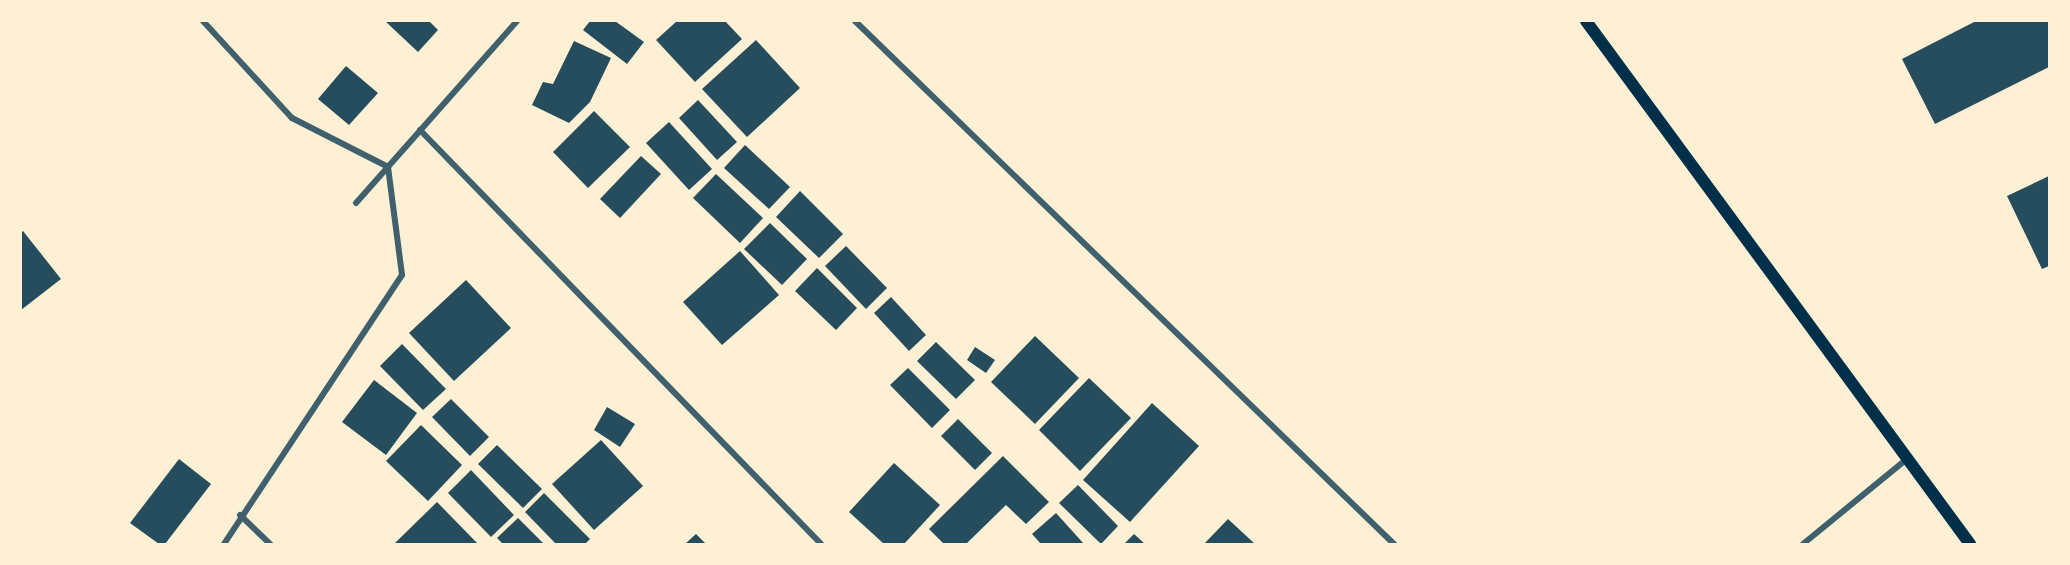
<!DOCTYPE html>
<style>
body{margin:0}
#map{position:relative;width:2070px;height:565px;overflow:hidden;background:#fdf0d5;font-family:Mulish,sans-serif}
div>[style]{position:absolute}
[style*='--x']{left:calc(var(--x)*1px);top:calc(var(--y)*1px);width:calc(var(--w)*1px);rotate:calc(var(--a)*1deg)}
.building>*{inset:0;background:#264d5e}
.minor>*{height:6px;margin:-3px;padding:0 3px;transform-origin:3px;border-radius:3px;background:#3f606c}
.secondary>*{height:12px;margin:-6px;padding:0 6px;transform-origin:6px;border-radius:6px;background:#003049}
span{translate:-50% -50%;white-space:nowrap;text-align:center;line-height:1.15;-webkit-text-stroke:4.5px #fdf0d5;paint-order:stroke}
.frame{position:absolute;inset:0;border:22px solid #fdf0d5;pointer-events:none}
</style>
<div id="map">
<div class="building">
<i style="clip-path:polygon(385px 21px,429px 21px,438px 30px,418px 52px)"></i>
<i style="clip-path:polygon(590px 21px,615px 21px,644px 42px,627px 64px,583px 30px)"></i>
<i style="clip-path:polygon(677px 21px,725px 21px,742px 39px,695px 82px,656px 40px)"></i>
<i style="clip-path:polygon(1976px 21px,2049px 21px,2049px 67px,1935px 124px,1902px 59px)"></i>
<i style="clip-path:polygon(756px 40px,800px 88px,747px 137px,702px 89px)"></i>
<i style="clip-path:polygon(574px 41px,611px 58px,590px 102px,569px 123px,532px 105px,543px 82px,553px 84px)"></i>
<i style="clip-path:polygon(346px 66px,378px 93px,349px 125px,318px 99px)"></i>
<i style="clip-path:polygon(698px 100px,737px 142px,717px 160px,679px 118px)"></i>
<i style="clip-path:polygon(594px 111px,630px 147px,588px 188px,553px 152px)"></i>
<i style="clip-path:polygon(669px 122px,712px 169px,689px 190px,646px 143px)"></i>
<i style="clip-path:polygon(745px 145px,790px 187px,769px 209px,724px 168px)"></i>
<i style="clip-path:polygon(641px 156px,661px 174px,620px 218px,600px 199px)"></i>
<i style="clip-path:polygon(716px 174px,763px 218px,740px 243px,693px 198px)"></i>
<i style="clip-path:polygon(2049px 176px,2049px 266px,2042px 269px,2007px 196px)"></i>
<i style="clip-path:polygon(800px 191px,843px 234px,819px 258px,776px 217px)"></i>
<i style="clip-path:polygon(770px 223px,807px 259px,782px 285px,744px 249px)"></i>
<i style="clip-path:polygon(23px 231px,61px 279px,21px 310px,21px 233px)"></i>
<i style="clip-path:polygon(846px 246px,887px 288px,866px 309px,825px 266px)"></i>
<i style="clip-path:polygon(740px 251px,779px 295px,722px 345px,683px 302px)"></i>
<i style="clip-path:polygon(817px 268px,857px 308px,836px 330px,795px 291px)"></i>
<i style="clip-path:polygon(466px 280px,511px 328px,454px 381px,409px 333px)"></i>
<i style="clip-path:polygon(891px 297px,926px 335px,909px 351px,874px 313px)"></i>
<i style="clip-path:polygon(1035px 336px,1079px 378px,1035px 424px,991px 382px)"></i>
<i style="clip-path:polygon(936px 342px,975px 380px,956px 399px,917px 361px)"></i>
<i style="clip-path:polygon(402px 344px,446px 389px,423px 410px,380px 366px)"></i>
<i style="clip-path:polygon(975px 347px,995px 360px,986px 373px,967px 360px)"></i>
<i style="clip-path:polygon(908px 368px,950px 410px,932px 428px,890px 385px)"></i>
<i style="clip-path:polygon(1089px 378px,1131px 418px,1080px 471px,1039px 430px)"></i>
<i style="clip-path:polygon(374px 380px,417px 413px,386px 455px,342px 422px)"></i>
<i style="clip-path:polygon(451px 399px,489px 437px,470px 456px,432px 417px)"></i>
<i style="clip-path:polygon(1152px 403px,1199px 446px,1130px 522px,1083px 480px)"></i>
<i style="clip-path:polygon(607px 407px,635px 424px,620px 447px,594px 430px)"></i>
<i style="clip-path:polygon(958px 419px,992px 453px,975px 470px,941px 436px)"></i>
<i style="clip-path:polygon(421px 425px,462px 465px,428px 501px,386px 461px)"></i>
<i style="clip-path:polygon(601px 440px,643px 486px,594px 530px,552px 484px)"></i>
<i style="clip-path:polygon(497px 445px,542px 489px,523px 508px,478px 464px)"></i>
<i style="clip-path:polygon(1003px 456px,1049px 502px,1026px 524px,1006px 505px,966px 544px,944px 544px,929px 529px)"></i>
<i style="clip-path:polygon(179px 459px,211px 484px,165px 544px,159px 544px,130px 523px)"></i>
<i style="clip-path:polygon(894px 463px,940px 505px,904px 544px,884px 544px,849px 512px)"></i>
<i style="clip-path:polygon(471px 470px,514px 515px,491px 537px,448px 493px)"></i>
<i style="clip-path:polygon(1078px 485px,1118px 526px,1101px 544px,1059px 503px)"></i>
<i style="clip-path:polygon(544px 493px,590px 539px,585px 544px,556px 544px,525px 512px)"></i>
<i style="clip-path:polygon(437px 502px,478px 544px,394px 544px)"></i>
<i style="clip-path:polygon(1056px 513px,1084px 544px,1041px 544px,1032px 534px)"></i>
<i style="clip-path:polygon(518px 518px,544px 544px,503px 544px,497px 538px)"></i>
<i style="clip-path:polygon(1228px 519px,1255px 544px,1204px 544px)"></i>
<i style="clip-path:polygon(696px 534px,706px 544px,685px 544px)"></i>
<i style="clip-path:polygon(1134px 534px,1145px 544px,1124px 544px)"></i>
</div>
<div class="minor">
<i style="--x:203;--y:21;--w:132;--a:47.5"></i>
<i style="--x:292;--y:118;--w:108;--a:27"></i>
<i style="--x:388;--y:167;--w:109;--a:82.6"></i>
<i style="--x:402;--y:275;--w:323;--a:123.5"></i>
<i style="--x:855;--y:21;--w:751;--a:44.14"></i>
<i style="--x:420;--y:130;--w:576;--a:45.91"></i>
<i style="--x:356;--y:203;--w:243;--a:-48.5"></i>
<i style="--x:240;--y:515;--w:42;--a:44"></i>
<i style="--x:1803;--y:544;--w:134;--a:-39.3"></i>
</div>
<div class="secondary">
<i style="--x:1586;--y:21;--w:649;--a:53.71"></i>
</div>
<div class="frame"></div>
</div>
